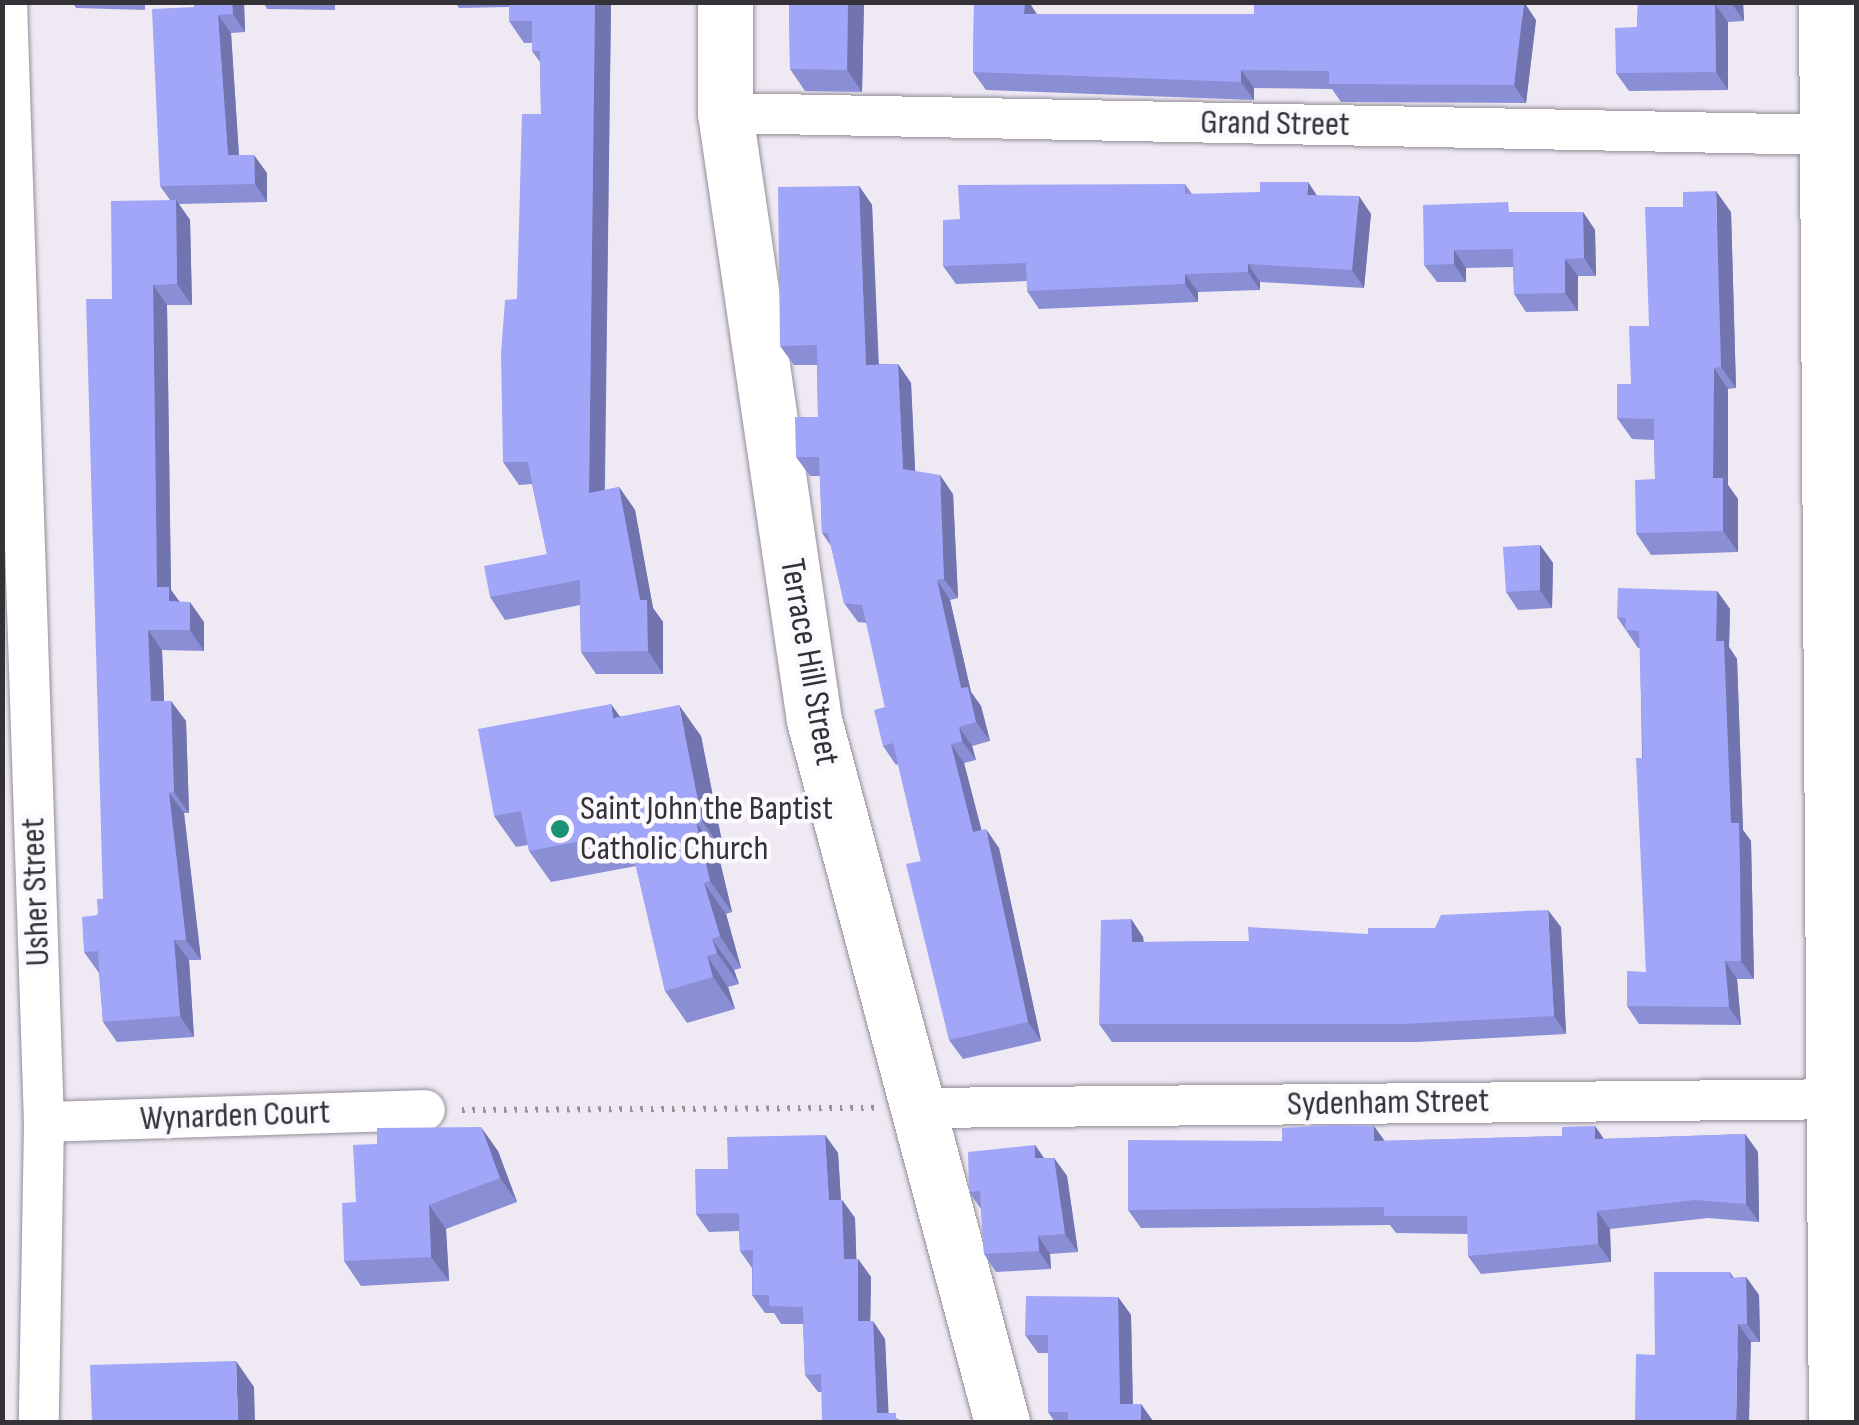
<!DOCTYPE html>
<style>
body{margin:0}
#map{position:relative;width:1859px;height:1425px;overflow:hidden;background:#efe9f4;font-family:"Sofia Sans Condensed",sans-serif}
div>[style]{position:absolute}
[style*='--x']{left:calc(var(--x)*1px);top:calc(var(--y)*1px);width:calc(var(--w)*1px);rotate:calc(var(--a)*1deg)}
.path>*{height:6px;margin-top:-3px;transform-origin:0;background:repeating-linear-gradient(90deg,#98939b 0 2.5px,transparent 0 10.5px)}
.roads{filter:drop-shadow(0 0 2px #928d97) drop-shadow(0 0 2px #928d97)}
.street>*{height:40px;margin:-20px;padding:0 20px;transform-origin:20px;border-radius:20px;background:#fff}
.secondary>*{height:55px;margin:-27.5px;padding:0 27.5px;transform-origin:27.5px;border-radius:27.5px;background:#fff}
.wall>*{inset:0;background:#8a8fd5}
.shaded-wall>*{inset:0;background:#7174ae}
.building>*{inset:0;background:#a1a6f8}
.dots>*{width:28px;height:28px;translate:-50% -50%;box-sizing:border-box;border:5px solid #fbf8fe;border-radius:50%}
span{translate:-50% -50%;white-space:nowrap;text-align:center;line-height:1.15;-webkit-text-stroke:9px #fbf8fe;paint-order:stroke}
.street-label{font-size:35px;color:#343236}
.poi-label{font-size:35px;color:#343236}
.left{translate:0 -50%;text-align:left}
.frame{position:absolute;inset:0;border:5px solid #343236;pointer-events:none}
</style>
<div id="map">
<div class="path">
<i style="--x:462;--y:1110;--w:412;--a:-0.3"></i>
</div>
<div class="roads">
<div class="street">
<i style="--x:7;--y:2;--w:1121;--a:88.11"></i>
<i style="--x:44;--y:1122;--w:300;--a:91"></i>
<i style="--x:725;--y:113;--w:1101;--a:1.14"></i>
<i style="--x:919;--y:1108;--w:937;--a:-0.55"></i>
<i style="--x:44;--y:1122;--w:381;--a:-1.8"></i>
</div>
<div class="secondary">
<i style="--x:725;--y:2;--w:111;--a:90"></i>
<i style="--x:725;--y:113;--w:613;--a:81.66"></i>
<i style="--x:814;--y:720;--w:727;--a:75.01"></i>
<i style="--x:1826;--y:2;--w:1420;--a:89.6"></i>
</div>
</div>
<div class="wall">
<i style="clip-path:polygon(72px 2px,145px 2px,145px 10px,76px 8px)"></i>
<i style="clip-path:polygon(195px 2px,244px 2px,245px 32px,231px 33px,239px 155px,267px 173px,267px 202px,179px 204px,190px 220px,192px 305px,167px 305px,171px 590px,179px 601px,204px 622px,204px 651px,162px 650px,164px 701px,186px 721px,189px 813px,184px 813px,201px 960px,189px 960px,194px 1037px,117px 1042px,103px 1022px,99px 973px,84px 952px,103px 899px,112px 299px,170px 200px,160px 186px)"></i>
<i style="clip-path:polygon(263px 2px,335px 2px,335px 10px,267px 9px)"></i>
<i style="clip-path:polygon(455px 2px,611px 2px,605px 490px,619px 487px,635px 510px,653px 608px,663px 622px,663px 674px,596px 674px,581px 652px,580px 605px,505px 620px,490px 597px,547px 554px,532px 484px,519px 485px,503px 462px,517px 299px,541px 114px,540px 62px,532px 51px,532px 43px,524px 43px,509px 21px,509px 7px,459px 8px)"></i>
<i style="clip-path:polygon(789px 2px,864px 2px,862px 92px,805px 91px,790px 69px)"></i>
<i style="clip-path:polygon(974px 2px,1029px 2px,1037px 14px,1536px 20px,1526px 103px,1341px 102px,1332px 89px,1254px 88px,1254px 100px,986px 90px,973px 72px)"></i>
<i style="clip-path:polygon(1638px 2px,1743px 2px,1744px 21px,1728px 22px,1728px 90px,1629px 91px,1616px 73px,1637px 27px)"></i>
<i style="clip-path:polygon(1185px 184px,1192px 194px,1317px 195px,1371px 214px,1364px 288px,1260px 282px,1260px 290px,1198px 292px,1198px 302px,1039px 309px,1027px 291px,1027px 281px,956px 284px,943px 266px,960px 219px)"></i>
<i style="clip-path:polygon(859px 186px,872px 205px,879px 364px,898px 364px,911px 383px,915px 471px,953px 494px,958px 598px,950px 600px,971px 692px,981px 706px,990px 741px,972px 746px,976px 760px,964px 763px,981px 830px,999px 848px,1041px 1041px,963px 1059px,949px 1040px,921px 861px,898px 764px,896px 765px,883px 746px,885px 707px,867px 623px,858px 622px,844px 603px,831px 546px,822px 533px,820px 476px,810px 476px,796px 457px,818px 417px,817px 365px,794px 365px,780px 346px)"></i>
<i style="clip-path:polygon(1515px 212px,1583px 212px,1595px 230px,1596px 276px,1578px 276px,1578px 311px,1526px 312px,1514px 294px,1513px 267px,1466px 268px,1466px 282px,1437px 282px,1424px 265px)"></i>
<i style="clip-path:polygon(1731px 212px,1736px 388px,1728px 389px,1728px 485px,1738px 499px,1738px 552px,1651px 555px,1636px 533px,1655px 479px,1654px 440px,1632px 439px,1617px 418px,1631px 384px)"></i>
<i style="clip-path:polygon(1540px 545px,1553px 563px,1552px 608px,1518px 610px,1506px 592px)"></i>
<i style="clip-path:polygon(1717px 591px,1730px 609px,1729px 647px,1737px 659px,1743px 830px,1751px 841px,1754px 979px,1737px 979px,1741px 1025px,1639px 1024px,1627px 1006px,1646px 972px,1640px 648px,1638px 648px,1617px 617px)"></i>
<i style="clip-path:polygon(620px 716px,701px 736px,724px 852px,718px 853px,732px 912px,726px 914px,741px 968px,734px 970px,739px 984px,728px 987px,735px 1009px,687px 1023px,665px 991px,636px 866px,551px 882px,529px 851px,528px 845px,516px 847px,494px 816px)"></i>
<i style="clip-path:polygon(1131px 919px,1143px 937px,1144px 942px,1249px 941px,1368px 934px,1561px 927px,1566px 1034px,1417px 1042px,1112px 1042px,1099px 1024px)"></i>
<i style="clip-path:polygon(1595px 1126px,1604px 1139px,1745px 1134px,1758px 1152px,1759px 1222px,1708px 1218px,1610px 1229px,1611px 1262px,1481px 1274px,1468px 1256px,1468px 1234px,1396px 1233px,1390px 1225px,1141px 1228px,1128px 1210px,1282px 1141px,1385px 1141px,1562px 1136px)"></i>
<i style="clip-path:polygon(825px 1135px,838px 1153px,841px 1200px,842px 1200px,855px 1218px,856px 1259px,858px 1259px,871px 1277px,870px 1321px,885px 1339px,888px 1413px,903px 1422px,821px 1392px,818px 1392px,805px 1375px,803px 1324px,781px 1324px,774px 1313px,765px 1313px,752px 1295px,752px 1268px,740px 1251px,739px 1231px,709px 1232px,696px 1214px,728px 1169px)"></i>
<i style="clip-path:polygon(1035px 1145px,1044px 1158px,1054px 1158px,1067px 1176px,1078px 1252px,1050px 1254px,1051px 1269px,996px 1272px,984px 1254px,981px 1209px,969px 1192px)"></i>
<i style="clip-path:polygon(498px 1151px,517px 1202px,446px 1229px,449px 1281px,361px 1286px,344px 1261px,356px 1202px)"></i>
<i style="clip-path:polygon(1730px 1272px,1734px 1278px,1746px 1277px,1759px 1295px,1760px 1342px,1751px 1342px,1635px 1420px,1655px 1355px)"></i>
<i style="clip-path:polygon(1118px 1297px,1131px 1315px,1133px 1404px,1153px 1422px,1055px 1422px,1048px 1412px,1048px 1353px,1038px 1353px,1025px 1335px)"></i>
</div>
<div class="shaded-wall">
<i style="clip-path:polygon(232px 2px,244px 2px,245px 32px,233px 14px)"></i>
<i style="clip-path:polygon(595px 2px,611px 2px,604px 516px,589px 493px)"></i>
<i style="clip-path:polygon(848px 2px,864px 2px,862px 92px,847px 70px)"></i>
<i style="clip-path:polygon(1025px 2px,1029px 2px,1037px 15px,1024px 14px)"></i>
<i style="clip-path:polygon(1524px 2px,1536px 20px,1526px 103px,1514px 85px)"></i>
<i style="clip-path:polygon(1731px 2px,1743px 2px,1744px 21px,1731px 3px)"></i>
<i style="clip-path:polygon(1715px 4px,1728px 22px,1728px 90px,1716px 72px)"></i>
<i style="clip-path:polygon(218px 15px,231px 33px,240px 173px,228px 155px)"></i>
<i style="clip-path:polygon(1241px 70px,1254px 88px,1254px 100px,1241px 82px)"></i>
<i style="clip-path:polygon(254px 155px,267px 173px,267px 202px,255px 184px)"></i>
<i style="clip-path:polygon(1308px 182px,1320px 200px,1307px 195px)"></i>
<i style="clip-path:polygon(859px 186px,872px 205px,879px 384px,866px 365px)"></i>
<i style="clip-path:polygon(1716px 191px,1731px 212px,1736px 388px,1721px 367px)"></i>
<i style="clip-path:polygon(1359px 196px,1371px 214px,1364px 288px,1352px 270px)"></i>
<i style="clip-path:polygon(176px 200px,190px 220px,192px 305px,177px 284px)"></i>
<i style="clip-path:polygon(1583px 212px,1595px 230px,1596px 276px,1584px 258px)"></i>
<i style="clip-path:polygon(1454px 250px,1466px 268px,1466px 282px,1454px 264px)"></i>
<i style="clip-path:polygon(1565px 259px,1578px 276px,1578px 311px,1565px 293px)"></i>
<i style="clip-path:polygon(1248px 264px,1260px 282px,1260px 290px,1248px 272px)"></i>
<i style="clip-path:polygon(1185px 274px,1198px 292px,1198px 302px,1185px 284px)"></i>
<i style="clip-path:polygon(153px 285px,167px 305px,171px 590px,184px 608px,171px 605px,157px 587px)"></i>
<i style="clip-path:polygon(898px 364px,911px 383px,916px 488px,903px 469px)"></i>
<i style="clip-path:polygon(1714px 368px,1728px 389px,1728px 485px,1738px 499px,1738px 552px,1723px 531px,1713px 478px)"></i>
<i style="clip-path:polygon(940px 475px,953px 494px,958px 598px,944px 579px)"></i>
<i style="clip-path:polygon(619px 487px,635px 510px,653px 608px,663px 622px,663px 674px,648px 651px,640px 600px)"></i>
<i style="clip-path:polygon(1540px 545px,1553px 563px,1552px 608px,1540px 590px)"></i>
<i style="clip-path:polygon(937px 580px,950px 600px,971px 692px,981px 706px,990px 741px,976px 722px,961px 688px)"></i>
<i style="clip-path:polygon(1717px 591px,1730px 609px,1729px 647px,1737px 659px,1743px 830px,1751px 841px,1754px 979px,1741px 961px,1716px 641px)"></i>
<i style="clip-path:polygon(190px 602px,204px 622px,204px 651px,190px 630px)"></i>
<i style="clip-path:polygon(148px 630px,162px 650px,165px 722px,151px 701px)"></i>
<i style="clip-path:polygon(171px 701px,186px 721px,189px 813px,174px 792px)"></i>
<i style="clip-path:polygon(611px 704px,633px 735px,613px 718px)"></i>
<i style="clip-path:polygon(679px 705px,701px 736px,724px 852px,702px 821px)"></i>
<i style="clip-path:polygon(959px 727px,972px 746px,976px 760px,962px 741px)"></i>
<i style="clip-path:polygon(951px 744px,964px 763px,987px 851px,973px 832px)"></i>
<i style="clip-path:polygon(169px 793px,184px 813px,201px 960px,186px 940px)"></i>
<i style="clip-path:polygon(696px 822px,718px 853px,732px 912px,710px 881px)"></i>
<i style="clip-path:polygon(986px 829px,999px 848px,1041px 1041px,1028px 1022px)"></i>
<i style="clip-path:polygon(704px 883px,726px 914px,741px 968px,720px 936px)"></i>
<i style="clip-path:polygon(1548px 910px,1561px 927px,1566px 1034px,1554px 1016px)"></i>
<i style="clip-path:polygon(1131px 919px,1143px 937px,1144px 960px,1132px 942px)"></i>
<i style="clip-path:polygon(712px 939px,734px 970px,739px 984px,717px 953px)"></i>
<i style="clip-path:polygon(174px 940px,189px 960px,194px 1037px,180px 1016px)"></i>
<i style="clip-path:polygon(707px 956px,728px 987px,735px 1009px,713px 977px)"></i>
<i style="clip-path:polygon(1725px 961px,1737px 979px,1741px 1025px,1729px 1007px)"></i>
<i style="clip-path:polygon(1374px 1126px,1387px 1144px,1374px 1141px)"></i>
<i style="clip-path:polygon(1595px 1126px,1607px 1144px,1595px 1139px)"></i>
<i style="clip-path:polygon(481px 1127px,498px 1151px,517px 1202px,500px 1178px)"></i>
<i style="clip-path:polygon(1745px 1134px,1758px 1152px,1759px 1222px,1746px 1204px)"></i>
<i style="clip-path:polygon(825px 1135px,838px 1153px,842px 1218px,829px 1200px)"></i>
<i style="clip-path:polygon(1035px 1145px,1047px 1163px,1035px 1158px)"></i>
<i style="clip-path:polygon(1054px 1158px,1067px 1176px,1078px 1252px,1065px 1234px)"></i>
<i style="clip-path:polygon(842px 1200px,855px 1218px,857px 1277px,844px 1259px)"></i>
<i style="clip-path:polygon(429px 1205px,446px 1229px,449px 1281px,431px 1257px)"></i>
<i style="clip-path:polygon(1597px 1211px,1610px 1229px,1611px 1262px,1598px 1244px)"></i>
<i style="clip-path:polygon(1038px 1236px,1050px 1254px,1051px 1269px,1039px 1251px)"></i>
<i style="clip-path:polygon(858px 1259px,871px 1277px,870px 1339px,858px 1321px)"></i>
<i style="clip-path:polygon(1746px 1277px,1759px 1295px,1760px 1342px,1747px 1324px)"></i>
<i style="clip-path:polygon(1118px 1297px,1131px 1315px,1133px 1422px,1120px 1404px)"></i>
<i style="clip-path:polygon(873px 1321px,885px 1339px,889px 1422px,877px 1413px)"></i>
<i style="clip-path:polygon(1738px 1324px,1751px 1342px,1749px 1422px,1736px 1422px)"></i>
<i style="clip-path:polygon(236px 1361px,254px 1387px,255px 1422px,238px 1422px)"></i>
<i style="clip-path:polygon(1141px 1404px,1153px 1421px,1153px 1422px,1141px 1422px)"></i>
</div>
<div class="building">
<i style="clip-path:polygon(195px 2px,232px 2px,233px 14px,218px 15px,228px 155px,254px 155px,255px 184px,160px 186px,152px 9px,195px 7px)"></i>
<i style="clip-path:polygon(509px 2px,595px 2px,589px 493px,619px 487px,640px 600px,647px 600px,648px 651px,581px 652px,580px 580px,490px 597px,484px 566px,547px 554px,528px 462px,503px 462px,501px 354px,505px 300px,517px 299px,522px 114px,541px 114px,540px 51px,532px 51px,532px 21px,509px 21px)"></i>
<i style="clip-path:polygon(789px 2px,848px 2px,847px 70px,790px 69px)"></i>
<i style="clip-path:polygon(974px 2px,1025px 2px,1024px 14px,1254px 14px,1254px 2px,1524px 2px,1514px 85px,1329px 84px,1329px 71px,1241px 70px,1241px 82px,973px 72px)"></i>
<i style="clip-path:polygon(1638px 2px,1731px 2px,1715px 4px,1716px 72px,1616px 73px,1615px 28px,1637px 27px)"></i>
<i style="clip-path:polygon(1260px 182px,1308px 182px,1307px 195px,1359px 196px,1352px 270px,1248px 264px,1248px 272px,1185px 274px,1185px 284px,1027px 291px,1026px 263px,943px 266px,943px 220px,960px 219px,958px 185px,1185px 184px,1185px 194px,1260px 192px)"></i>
<i style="clip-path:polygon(859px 186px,866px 365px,898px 364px,903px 469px,940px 475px,944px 579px,937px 580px,961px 688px,968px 687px,976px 722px,959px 727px,962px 741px,951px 744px,973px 832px,986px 829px,1028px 1022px,949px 1040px,906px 864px,921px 861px,893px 743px,883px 746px,874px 710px,885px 707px,862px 605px,844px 603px,828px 533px,822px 533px,819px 457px,796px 457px,795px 417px,818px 417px,817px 345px,780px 346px,778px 187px)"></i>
<i style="clip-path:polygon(1716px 191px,1721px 367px,1714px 368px,1713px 478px,1723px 478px,1723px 531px,1636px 533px,1635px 480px,1655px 479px,1654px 419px,1617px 418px,1617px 384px,1631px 384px,1629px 326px,1649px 326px,1645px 207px,1683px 207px,1683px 192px)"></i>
<i style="clip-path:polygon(176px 200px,177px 284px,153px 285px,157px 587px,169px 587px,169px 601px,190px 602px,190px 630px,148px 630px,151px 701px,171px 701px,174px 792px,169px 793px,186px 940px,174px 940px,180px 1016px,103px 1022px,98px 951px,84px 952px,82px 917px,98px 915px,97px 899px,103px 899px,86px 299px,112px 299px,111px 201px)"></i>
<i style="clip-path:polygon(1508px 202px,1509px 212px,1583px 212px,1584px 258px,1565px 259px,1565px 293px,1514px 294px,1513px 249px,1454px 250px,1454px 264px,1424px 265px,1423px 205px)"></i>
<i style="clip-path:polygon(1540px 545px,1540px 590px,1506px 592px,1503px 547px)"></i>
<i style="clip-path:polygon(1618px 588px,1717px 591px,1716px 641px,1724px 641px,1731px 823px,1739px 823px,1740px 865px,1741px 961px,1725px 961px,1729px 1007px,1627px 1006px,1627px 971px,1646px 972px,1636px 758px,1643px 758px,1639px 631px,1625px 630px,1626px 618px,1617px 617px)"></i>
<i style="clip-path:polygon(611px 704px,613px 718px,679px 705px,702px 821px,696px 822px,710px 881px,704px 883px,720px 936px,712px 939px,717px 953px,707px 956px,713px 977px,665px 991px,628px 832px,529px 851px,521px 811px,494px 816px,478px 729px)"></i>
<i style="clip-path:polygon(1548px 910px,1554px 1016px,1404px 1024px,1099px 1024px,1101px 920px,1131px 919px,1132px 942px,1249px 941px,1248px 927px,1368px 934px,1368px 928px,1435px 928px,1441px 915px)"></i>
<i style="clip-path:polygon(1334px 1125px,1374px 1126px,1374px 1141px,1562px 1136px,1562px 1127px,1595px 1126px,1595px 1139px,1745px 1134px,1746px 1204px,1695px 1200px,1597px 1211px,1598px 1244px,1468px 1256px,1467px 1216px,1384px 1216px,1384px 1207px,1128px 1210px,1128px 1140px,1282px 1141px,1282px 1128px)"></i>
<i style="clip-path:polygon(481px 1127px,500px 1178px,429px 1205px,431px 1257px,344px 1261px,342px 1203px,356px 1202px,353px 1145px,377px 1144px,377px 1128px)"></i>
<i style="clip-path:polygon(825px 1135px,829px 1200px,842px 1200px,844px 1259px,858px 1259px,858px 1321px,873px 1321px,877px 1413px,896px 1413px,896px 1422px,822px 1422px,821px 1374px,805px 1375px,803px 1307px,769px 1306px,769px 1295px,752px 1295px,753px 1250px,740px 1251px,739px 1213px,696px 1214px,695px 1169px,728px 1169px,727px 1137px)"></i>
<i style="clip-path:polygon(1035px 1145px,1035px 1158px,1054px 1158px,1065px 1234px,1038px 1236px,1039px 1251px,984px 1254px,980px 1191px,969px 1192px,968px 1152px)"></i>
<i style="clip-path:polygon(1654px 1272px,1730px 1272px,1730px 1278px,1746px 1277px,1747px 1324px,1738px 1324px,1736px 1422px,1625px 1422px,1625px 1420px,1635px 1420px,1636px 1354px,1655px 1355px)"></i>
<i style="clip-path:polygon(1026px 1296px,1118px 1297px,1120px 1404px,1141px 1404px,1141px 1422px,1068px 1422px,1068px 1412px,1048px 1412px,1048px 1335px,1025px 1335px)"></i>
<i style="clip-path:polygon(236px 1361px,238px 1422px,92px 1422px,90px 1365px)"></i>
</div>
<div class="dots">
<i style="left:560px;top:829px;background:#1c9275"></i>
</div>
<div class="street-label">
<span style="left:1275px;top:124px;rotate:1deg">Grand Street</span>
<span style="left:809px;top:662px;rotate:80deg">Terrace Hill Street</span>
<span style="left:36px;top:892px;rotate:-92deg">Usher Street</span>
<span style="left:1388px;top:1103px;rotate:-1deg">Sydenham Street</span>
<span style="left:235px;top:1116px;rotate:-2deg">Wynarden Court</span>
</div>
<div class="poi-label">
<span class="left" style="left:580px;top:829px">Saint John the Baptist<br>Catholic Church</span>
</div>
<div class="frame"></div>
</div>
